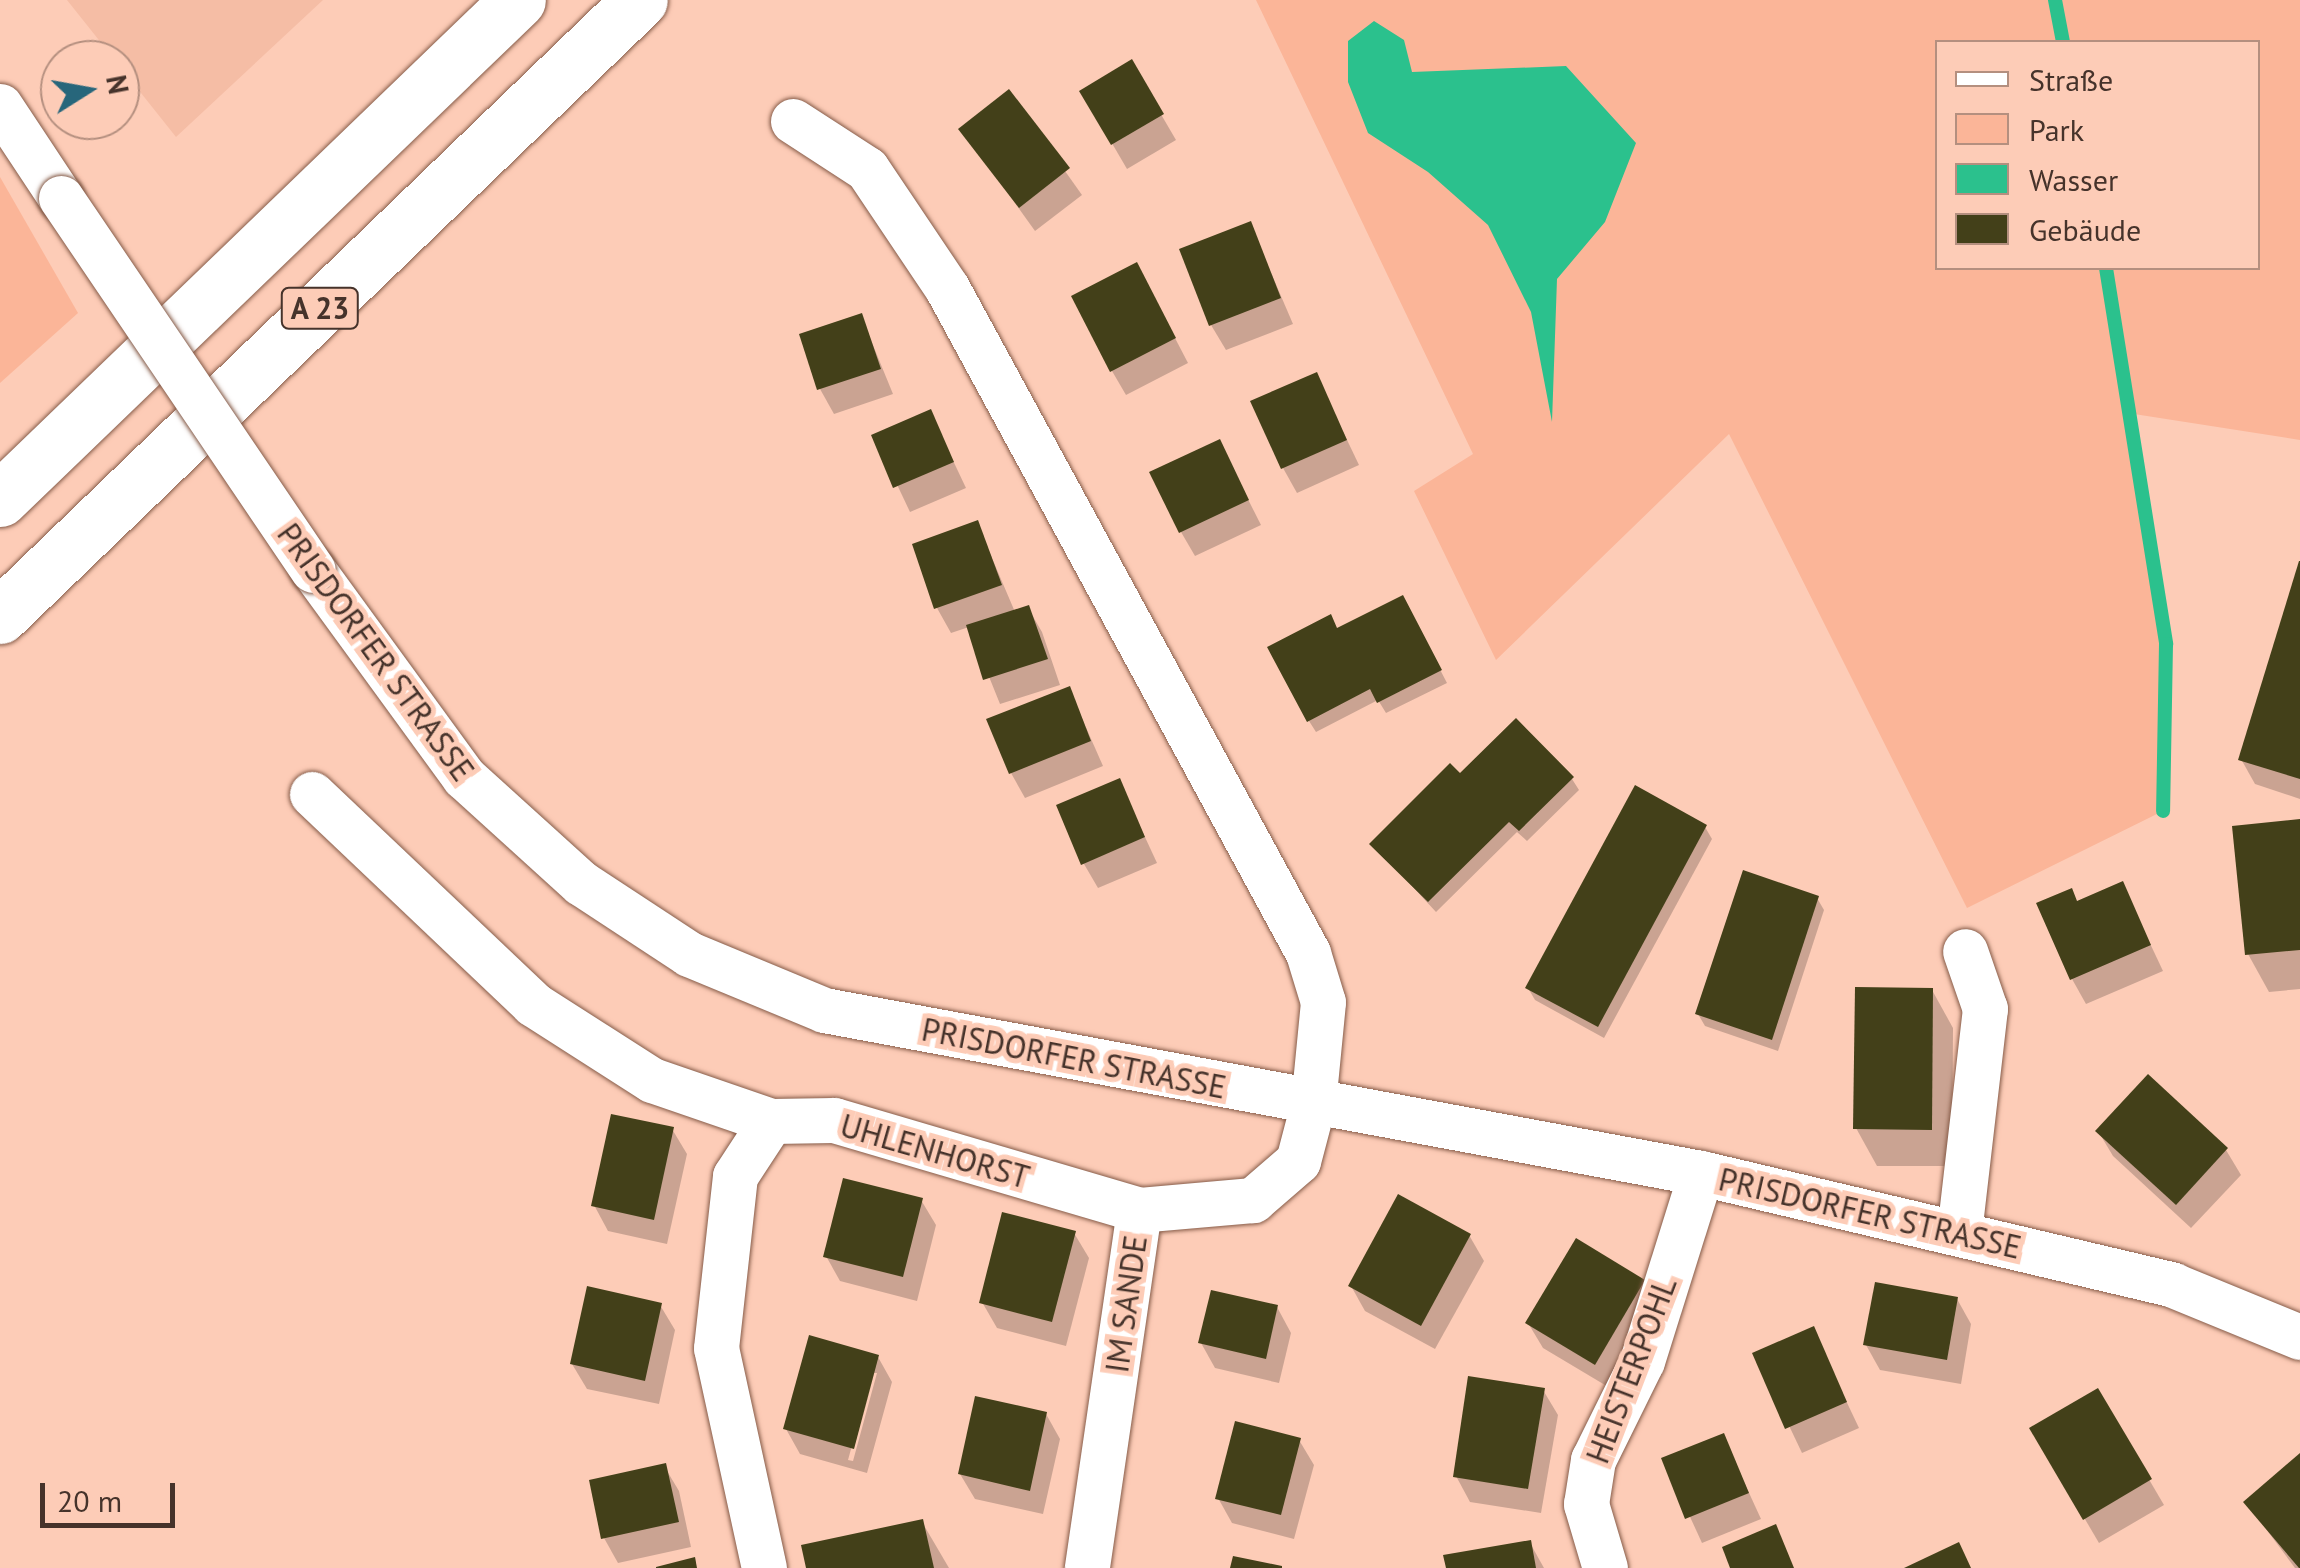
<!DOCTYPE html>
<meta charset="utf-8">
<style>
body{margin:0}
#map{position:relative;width:2300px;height:1568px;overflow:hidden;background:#fdccb7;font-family:"PT Sans",sans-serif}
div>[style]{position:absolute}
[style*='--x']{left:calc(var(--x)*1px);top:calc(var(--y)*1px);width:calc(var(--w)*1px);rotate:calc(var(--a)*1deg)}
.built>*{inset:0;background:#f5bda5}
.green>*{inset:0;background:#fbb598}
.water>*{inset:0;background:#2bc18d}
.shadow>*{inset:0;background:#0003}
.stream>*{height:14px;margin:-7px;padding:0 7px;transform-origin:7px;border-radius:7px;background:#2bc18d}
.building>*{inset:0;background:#434019}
.roads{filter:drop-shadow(0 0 2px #865c49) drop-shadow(0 0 2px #865c49)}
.minor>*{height:45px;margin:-22.5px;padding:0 22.5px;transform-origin:22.5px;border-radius:22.5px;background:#fff}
.highway>*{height:55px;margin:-27.5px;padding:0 27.5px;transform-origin:27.5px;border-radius:27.5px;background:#fff}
.bridges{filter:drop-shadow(0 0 2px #865c49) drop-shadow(0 0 2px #865c49)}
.minor-bridge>*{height:45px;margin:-22.5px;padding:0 22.5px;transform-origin:22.5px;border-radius:22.5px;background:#fff}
span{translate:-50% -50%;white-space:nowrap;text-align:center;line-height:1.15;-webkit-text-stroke:10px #fdccb7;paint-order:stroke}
.shield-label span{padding:2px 8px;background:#fdccb7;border:2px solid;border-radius:8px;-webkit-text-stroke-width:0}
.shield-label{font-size:30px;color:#46332b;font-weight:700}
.street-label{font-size:32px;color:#46332b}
.legend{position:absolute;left:1935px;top:40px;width:325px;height:230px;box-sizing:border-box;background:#fdccb7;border:2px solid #b48f7f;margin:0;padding:12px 18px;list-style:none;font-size:30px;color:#46332b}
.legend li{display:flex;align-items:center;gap:20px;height:50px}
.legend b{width:50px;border:2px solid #b48f7f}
.north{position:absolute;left:40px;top:40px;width:100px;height:100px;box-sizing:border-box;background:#fdccb7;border:2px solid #b48f7f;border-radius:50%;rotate:79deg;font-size:28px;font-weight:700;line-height:40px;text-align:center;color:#46332b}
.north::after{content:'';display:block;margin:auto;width:35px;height:45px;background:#27667b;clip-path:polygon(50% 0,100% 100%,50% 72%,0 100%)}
.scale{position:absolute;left:40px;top:1483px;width:135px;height:45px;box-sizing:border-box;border:5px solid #46332b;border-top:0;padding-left:12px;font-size:30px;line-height:35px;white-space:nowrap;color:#46332b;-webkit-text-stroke:8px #fdccb7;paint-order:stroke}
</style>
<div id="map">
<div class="built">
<i style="clip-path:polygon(67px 0,323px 0,176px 137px)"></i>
</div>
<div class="green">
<i style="clip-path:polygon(evenodd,1256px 0,2300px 0,2300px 440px,2134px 414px,2166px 644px,2163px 811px,1967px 908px,1729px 434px,1496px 660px,1414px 491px,1473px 454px,1256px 0,1938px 42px,2258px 42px,2258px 268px,1938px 268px,1938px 42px)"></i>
<i style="clip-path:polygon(0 177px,78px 313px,0 383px)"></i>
</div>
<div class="water">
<i style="clip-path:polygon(1374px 21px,1404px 40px,1412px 72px,1566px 66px,1636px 143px,1605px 222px,1557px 279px,1552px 422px,1531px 312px,1488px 225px,1428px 172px,1368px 133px,1348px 82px,1348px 41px)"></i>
</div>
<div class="shadow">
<i style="clip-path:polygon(1131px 63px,1176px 140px,1127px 169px,1082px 92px)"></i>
<i style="clip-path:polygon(1009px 92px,1082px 195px,1035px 231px,962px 129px)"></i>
<i style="clip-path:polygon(1250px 224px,1293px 324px,1226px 350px,1211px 325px)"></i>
<i style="clip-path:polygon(1150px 290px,1188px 363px,1126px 395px,1112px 371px)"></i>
<i style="clip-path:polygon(861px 316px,893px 394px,834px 414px,820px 389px)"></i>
<i style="clip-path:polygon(1316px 375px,1359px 465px,1297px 493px,1283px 468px)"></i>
<i style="clip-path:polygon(930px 412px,966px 488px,910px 512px,874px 436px)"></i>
<i style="clip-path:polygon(1219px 442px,1261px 525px,1195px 556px,1181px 532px)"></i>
<i style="clip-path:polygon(977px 523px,1015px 612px,1028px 608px,1042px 632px,1060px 685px,1000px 704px,969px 627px,951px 633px,937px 608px,915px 545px)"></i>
<i style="clip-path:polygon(2300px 567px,2300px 799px,2255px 784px,2241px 759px)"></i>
<i style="clip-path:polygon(1409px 610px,1447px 683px,1386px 713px,1378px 700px,1316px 732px,1309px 721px)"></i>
<i style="clip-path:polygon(1069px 689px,1103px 766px,1025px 798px,1011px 773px)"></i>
<i style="clip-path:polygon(1460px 777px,1572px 779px,1579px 790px,1527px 841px,1517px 832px,1436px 912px,1373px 844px)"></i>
<i style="clip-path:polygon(1119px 781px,1157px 863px,1098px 888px,1084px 864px)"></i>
<i style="clip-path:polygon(2300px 821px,2300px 989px,2269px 992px,2248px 954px)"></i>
<i style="clip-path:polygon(1705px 827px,1712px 839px,1604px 1038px,1535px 1000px,1528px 988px)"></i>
<i style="clip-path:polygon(2122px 884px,2163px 971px,2086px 1004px,2072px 979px,2078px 903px)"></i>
<i style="clip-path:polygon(1817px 898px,1824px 910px,1778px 1051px,1705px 1026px,1698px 1014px)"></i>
<i style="clip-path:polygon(1932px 990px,1953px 1028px,1952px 1166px,1877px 1166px,1856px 1128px)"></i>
<i style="clip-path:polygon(2148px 1078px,2226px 1150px,2241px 1175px,2191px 1228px,2113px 1156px,2098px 1131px)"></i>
<i style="clip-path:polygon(672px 1129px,687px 1154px,667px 1244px,608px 1231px,594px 1205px)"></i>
<i style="clip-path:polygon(921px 1200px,936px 1225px,917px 1301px,840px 1281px,826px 1256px)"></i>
<i style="clip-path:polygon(1074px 1233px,1089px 1258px,1066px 1346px,997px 1328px,982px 1302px)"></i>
<i style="clip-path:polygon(1469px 1235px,1484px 1261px,1435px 1349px,1365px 1311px,1351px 1286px)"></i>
<i style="clip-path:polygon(1643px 1282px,1658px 1307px,1610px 1388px,1543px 1348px,1528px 1323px)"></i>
<i style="clip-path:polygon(1957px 1299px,1971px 1324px,1961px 1384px,1880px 1370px,1866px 1345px)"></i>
<i style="clip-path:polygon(660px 1305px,675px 1330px,659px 1404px,587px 1389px,572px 1364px)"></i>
<i style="clip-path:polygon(1277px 1307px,1291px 1333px,1279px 1383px,1215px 1368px,1201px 1343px)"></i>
<i style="clip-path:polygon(1812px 1329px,1859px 1428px,1802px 1453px,1755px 1354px)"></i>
<i style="clip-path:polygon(evenodd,878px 1357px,892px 1382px,867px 1473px,800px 1454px,786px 1429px,878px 1357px,872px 1373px,877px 1373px,853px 1461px,848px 1460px,872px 1373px)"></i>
<i style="clip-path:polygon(1543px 1390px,1558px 1415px,1541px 1513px,1470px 1502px,1456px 1476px)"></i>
<i style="clip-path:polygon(2097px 1391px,2164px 1505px,2099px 1543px,2032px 1429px)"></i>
<i style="clip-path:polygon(1046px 1414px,1060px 1439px,1043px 1514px,975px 1499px,960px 1474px)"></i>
<i style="clip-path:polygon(1723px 1436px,1761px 1519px,1702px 1543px,1664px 1460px)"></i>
<i style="clip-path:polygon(1299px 1440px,1314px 1465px,1294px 1539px,1232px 1523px,1218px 1498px)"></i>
<i style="clip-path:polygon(2300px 1456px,2300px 1568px,2295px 1568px,2246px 1502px)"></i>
<i style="clip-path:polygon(664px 1466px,679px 1491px,691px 1547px,618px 1563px,604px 1538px)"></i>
<i style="clip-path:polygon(922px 1522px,949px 1568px,809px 1568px)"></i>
<i style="clip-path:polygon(1530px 1543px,1544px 1568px,1448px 1568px)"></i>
</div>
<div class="stream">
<i style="--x:2055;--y:0;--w:43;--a:79.2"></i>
<i style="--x:2106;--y:268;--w:381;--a:80.9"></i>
<i style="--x:2166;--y:644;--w:167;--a:91"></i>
</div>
<div class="building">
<i style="clip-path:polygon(1132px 59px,1164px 114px,1111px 145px,1079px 91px)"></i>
<i style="clip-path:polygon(1009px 89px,1070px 168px,1019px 208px,958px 129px)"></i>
<i style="clip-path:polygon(1251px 221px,1281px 298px,1209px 326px,1179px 249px)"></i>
<i style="clip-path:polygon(1137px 262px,1176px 338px,1110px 372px,1071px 296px)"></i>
<i style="clip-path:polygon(862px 313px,881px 369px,817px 390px,799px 334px)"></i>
<i style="clip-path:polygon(1317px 372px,1347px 440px,1281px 469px,1250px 401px)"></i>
<i style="clip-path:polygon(931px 409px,954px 462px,893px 488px,871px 435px)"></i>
<i style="clip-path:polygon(1220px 439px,1249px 500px,1179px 533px,1149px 472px)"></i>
<i style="clip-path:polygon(978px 520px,1002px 585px,934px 609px,912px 544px)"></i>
<i style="clip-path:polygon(2299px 561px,2300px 561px,2300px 779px,2238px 760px)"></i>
<i style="clip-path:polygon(1403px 595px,1442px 670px,1377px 703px,1370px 689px,1307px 722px,1267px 647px,1331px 614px,1337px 628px)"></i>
<i style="clip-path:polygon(1029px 605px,1048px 659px,983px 680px,966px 625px)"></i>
<i style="clip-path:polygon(1070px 686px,1091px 741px,1009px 774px,986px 719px)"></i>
<i style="clip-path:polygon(1516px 718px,1574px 777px,1519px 831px,1509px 822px,1428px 902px,1369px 844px,1450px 763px,1460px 773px)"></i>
<i style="clip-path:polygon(1120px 778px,1145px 837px,1081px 865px,1056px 805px)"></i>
<i style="clip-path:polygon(1635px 785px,1707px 825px,1598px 1027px,1525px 988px)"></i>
<i style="clip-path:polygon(2300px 819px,2300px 950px,2245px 955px,2232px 826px)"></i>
<i style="clip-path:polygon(1743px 870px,1819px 896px,1772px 1040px,1695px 1014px)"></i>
<i style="clip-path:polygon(2123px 881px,2151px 945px,2070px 980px,2036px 903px,2072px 888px,2077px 901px)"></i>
<i style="clip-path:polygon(1855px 987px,1933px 988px,1932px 1130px,1853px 1129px)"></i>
<i style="clip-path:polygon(2148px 1074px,2228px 1148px,2176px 1205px,2095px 1131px)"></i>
<i style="clip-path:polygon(611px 1114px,674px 1127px,654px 1220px,591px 1206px)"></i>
<i style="clip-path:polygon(843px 1178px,923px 1198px,903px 1277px,823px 1257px)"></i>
<i style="clip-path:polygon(1398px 1194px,1471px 1234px,1421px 1326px,1348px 1286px)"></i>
<i style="clip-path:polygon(1002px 1212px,1076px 1231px,1052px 1322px,979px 1303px)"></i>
<i style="clip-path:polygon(1576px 1238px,1645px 1280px,1595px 1365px,1525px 1323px)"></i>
<i style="clip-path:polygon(1875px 1282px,1958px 1297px,1947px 1360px,1863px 1345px)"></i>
<i style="clip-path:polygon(587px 1286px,662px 1303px,645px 1381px,570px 1364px)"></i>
<i style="clip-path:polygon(1211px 1290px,1278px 1305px,1266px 1359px,1198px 1343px)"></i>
<i style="clip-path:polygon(1814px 1326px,1847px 1402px,1785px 1429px,1752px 1353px)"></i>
<i style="clip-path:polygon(809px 1335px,879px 1355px,854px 1449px,783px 1429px)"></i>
<i style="clip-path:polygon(1468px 1376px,1545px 1388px,1528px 1489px,1453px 1477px)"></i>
<i style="clip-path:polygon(2098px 1388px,2152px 1479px,2083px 1520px,2029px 1428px)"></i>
<i style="clip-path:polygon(975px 1396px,1047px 1412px,1030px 1491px,958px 1474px)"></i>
<i style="clip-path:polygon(1235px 1421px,1301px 1438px,1281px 1515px,1215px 1499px)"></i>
<i style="clip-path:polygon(1724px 1433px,1749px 1493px,1685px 1519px,1661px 1458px)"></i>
<i style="clip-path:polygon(2300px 1453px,2300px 1568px,2299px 1568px,2243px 1502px)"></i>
<i style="clip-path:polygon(666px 1463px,679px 1522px,601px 1539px,589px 1480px)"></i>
<i style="clip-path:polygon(923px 1519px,934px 1568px,806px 1568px,801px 1545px)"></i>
<i style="clip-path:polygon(1776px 1524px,1794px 1568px,1730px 1568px,1722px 1547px)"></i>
<i style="clip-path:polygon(1531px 1540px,1536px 1568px,1446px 1568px,1443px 1555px)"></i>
<i style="clip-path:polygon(1959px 1542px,1971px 1568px,1904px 1568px)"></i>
<i style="clip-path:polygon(1233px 1556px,1282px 1566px,1282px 1568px,1230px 1568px)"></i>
<i style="clip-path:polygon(695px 1557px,697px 1568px,656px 1568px,656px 1567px)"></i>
</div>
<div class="roads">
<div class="minor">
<i style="--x:0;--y:106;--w:110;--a:56.5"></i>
<i style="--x:793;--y:121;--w:88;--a:33"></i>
<i style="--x:867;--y:169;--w:143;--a:56.1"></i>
<i style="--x:947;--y:288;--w:757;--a:61.5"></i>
<i style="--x:1308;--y:953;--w:51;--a:73"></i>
<i style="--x:1323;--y:1002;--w:102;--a:95.6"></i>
<i style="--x:1313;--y:1104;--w:59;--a:104.7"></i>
<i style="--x:1298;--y:1161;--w:60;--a:139.1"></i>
<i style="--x:1253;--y:1200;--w:114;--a:175"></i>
<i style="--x:1139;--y:1210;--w:362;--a:98.3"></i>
<i style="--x:313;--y:570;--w:256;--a:53.9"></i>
<i style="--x:464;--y:777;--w:158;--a:42.2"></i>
<i style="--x:581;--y:883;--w:129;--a:33.3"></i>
<i style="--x:689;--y:954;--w:146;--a:22.5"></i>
<i style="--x:824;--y:1010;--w:892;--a:10.53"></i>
<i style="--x:1701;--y:1173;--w:485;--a:13.3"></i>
<i style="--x:2173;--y:1285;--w:137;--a:22.3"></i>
<i style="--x:312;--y:794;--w:305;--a:43.5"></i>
<i style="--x:533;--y:1004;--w:141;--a:32.6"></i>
<i style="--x:652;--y:1080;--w:126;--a:19"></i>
<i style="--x:771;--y:1121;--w:63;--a:-0.9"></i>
<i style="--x:834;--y:1120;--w:318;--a:16.4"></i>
<i style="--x:1959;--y:1233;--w:226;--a:-83.4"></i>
<i style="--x:1985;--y:1009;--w:61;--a:-109"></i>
<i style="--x:764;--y:1568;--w:225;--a:-102.3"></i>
<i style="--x:716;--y:1348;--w:173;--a:-83.7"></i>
<i style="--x:735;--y:1176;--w:66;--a:-56.8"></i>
<i style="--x:1605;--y:1568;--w:67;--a:-106.5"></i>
<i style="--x:1586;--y:1504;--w:45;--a:-81"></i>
<i style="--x:1593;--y:1460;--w:110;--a:-63.7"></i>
<i style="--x:1642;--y:1361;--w:197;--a:-72.6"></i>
</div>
<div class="highway">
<i style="--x:0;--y:499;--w:719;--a:-43.93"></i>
<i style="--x:0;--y:616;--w:888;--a:-43.91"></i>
</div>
</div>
<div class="bridges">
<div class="minor-bridge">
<i style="--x:61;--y:198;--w:449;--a:55.9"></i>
</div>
</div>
<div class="shield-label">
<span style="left:320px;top:308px">A 23</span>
</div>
<div class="street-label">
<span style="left:376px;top:652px;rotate:54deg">PRISDORFER STRASSE</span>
<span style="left:1074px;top:1058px;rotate:11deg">PRISDORFER STRASSE</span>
<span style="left:935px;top:1151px;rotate:16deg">UHLENHORST</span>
<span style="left:1870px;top:1213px;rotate:13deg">PRISDORFER STRASSE</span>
<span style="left:1126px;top:1304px;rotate:-82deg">IM SANDE</span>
<span style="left:1631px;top:1370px;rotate:-69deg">HEISTERPOHL</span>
</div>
<ul class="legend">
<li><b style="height:12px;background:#fff"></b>Straße</li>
<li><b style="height:28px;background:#fbb598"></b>Park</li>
<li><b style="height:28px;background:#2bc18d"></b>Wasser</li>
<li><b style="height:28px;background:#434019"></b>Gebäude</li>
</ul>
<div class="north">N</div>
<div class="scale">20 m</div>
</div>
